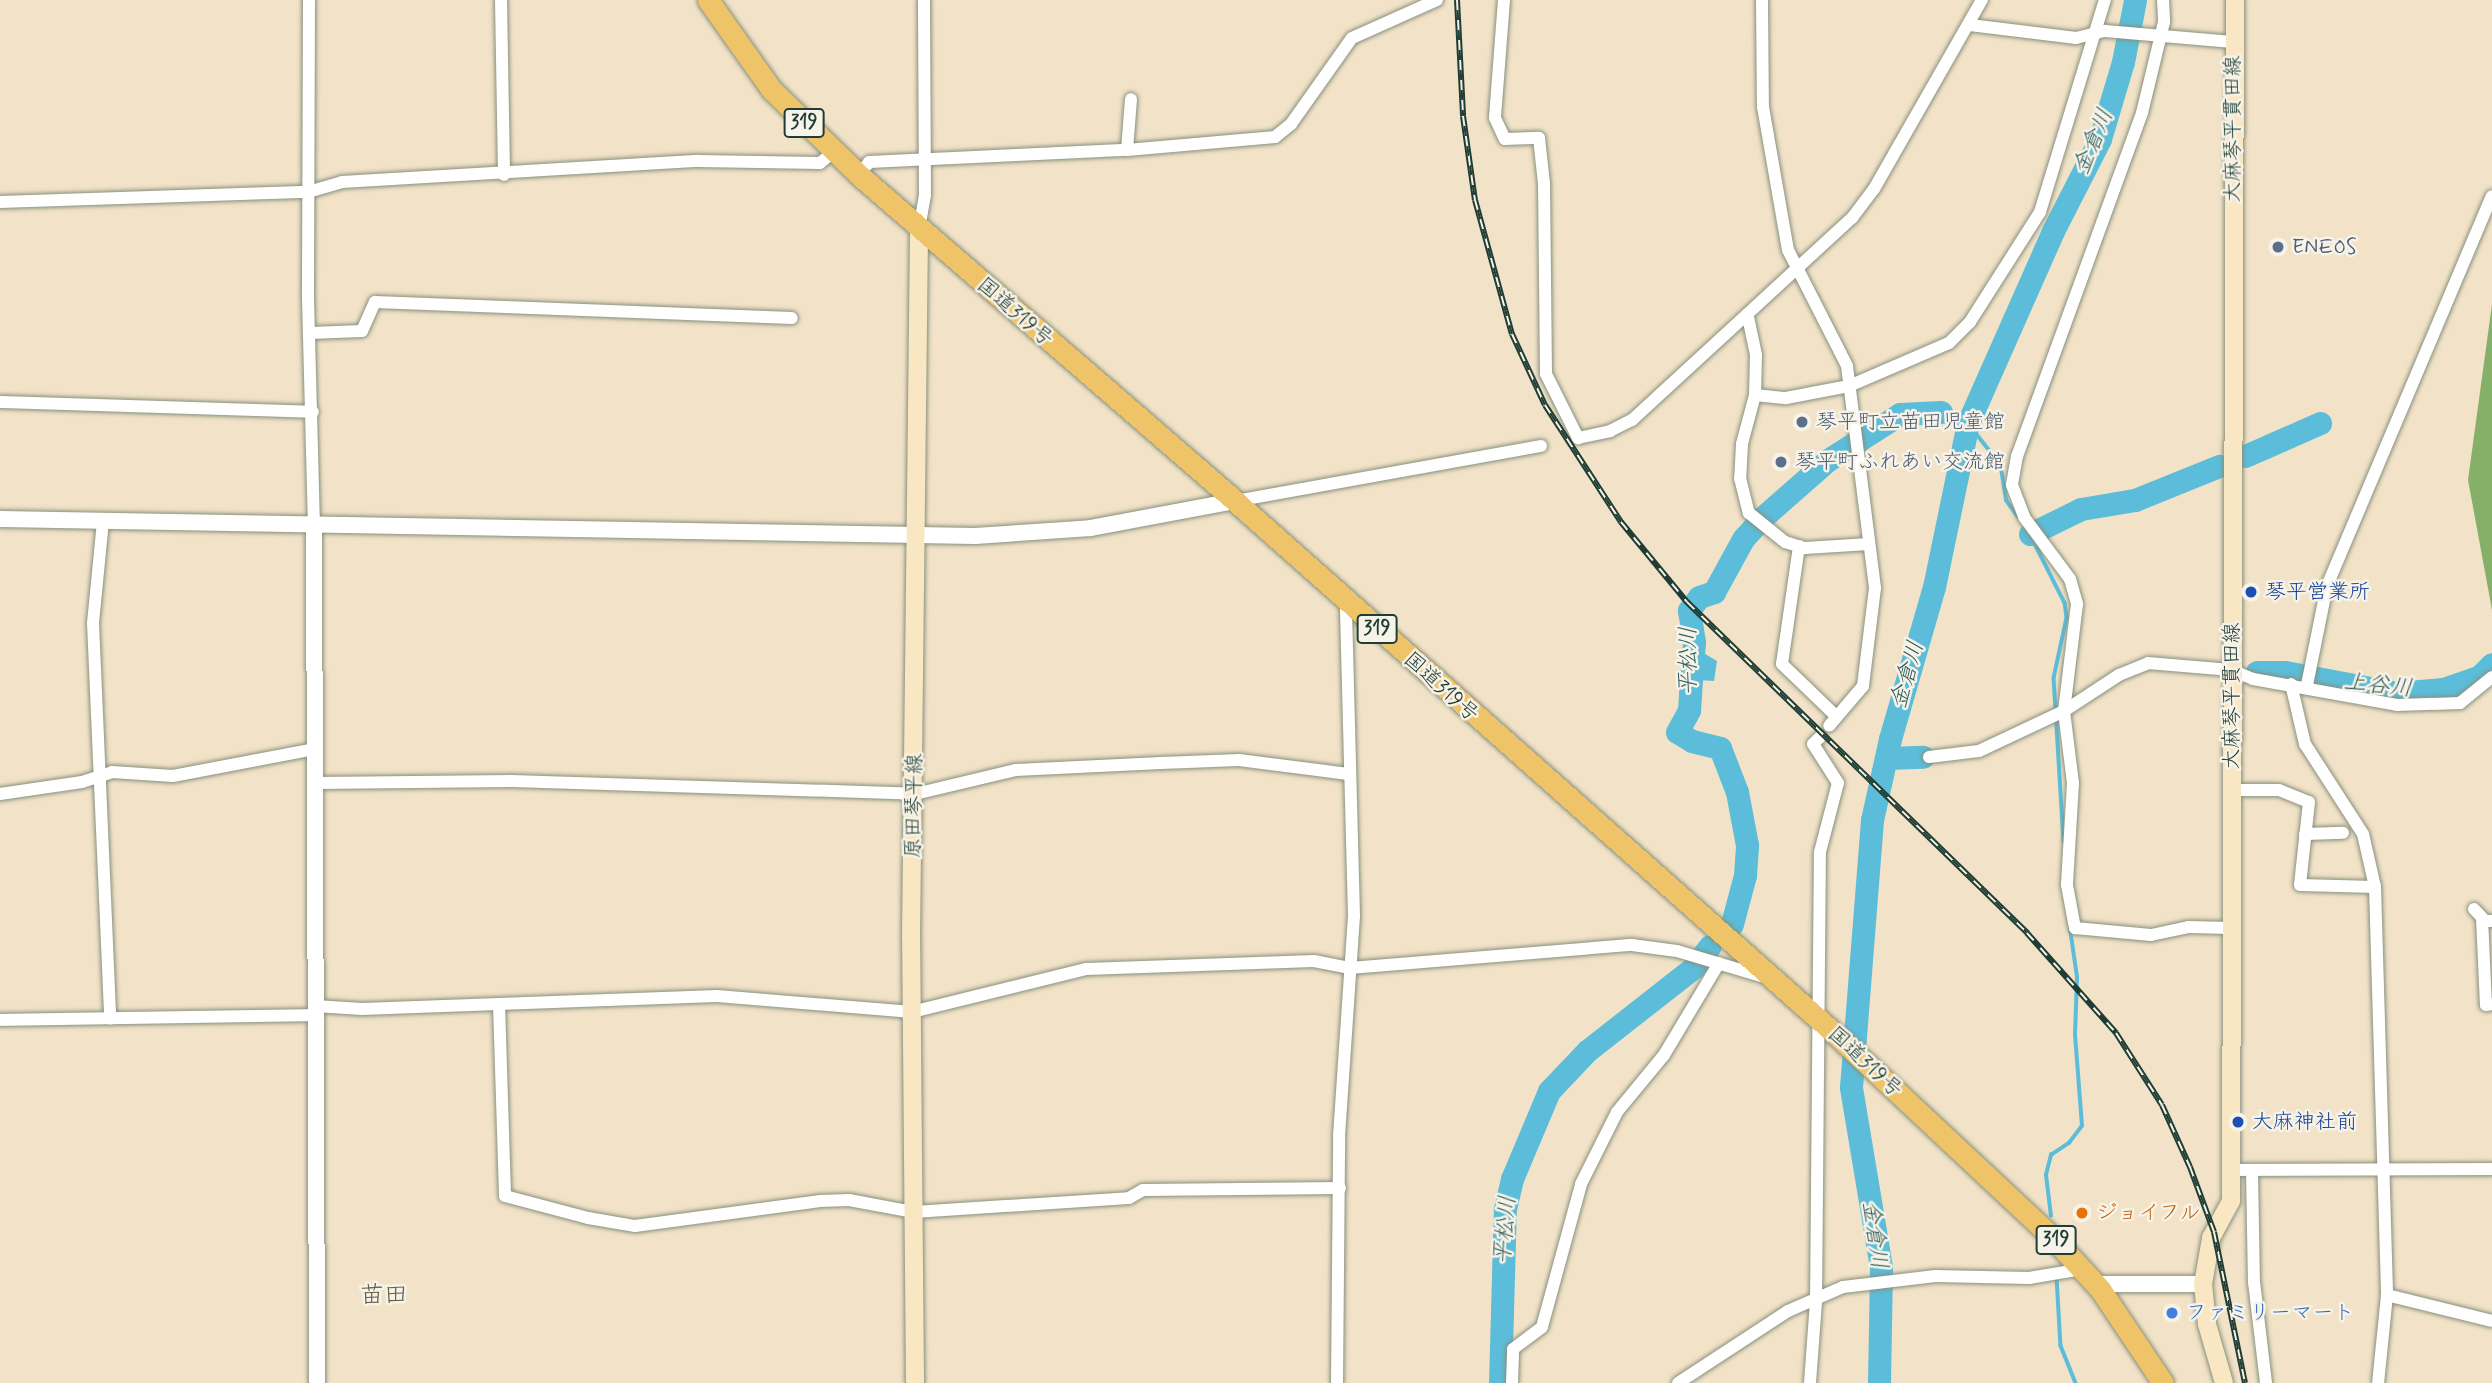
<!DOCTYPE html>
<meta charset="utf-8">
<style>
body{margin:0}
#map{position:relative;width:2492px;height:1383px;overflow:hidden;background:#f2e3c8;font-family:Mynerve,"Klee One",sans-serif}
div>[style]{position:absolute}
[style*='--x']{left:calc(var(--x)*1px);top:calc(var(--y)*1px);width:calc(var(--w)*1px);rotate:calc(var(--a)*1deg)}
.forest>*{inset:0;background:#86b068}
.water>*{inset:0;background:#5bbdd9}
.stream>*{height:3.5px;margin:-1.75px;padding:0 1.75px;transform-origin:1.75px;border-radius:1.75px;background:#5bbdd9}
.river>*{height:23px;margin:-11.5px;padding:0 11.5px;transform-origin:11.5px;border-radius:11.5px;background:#5bbdd9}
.roads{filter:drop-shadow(0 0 2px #88907e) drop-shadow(0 0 2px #88907e)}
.minor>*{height:12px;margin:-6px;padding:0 6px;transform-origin:6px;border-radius:6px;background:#fff}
.tertiary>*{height:16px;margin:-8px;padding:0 8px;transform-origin:8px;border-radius:8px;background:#fff}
.secondary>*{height:18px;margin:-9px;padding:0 9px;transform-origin:9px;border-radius:9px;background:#f9e7c3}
.trunk>*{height:21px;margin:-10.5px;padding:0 10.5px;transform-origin:10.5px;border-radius:10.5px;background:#efc469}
.rail>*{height:6px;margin-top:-3px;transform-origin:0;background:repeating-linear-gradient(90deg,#f7f3e8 0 10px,#1f3d34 0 20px);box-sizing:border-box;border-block:2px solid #1f3d34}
.dots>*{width:19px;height:19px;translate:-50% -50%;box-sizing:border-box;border:4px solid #f7f3e8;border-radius:50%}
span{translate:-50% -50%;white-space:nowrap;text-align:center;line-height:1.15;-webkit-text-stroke:5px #f7f3e8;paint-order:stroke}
.shield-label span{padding:2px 5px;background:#f7f3e8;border:2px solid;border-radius:5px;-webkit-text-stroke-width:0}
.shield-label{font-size:19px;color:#1f3d34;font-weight:700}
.street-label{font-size:21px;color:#1f3d34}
.service-label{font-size:21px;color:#4e5e75}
.left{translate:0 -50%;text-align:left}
.transit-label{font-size:21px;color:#164399}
.food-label{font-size:21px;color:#c56008}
.shop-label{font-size:21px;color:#366cbe}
.water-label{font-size:23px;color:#2e5d5d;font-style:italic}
.quarter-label{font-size:24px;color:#605d42}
</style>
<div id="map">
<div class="forest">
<i style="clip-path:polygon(2492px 304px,2492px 610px,2468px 480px)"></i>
</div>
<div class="water">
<i style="clip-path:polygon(1700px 651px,1717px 661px,1714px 681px,1698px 680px)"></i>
</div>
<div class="stream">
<i style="--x:1968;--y:423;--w:53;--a:51.8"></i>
<i style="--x:2001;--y:465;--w:36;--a:81"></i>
<i style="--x:2007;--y:501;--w:19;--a:55"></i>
<i style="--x:2032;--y:538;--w:73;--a:63.1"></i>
<i style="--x:2065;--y:603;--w:15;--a:82"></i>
<i style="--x:2067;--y:618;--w:61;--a:102.2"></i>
<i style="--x:2054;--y:678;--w:164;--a:86.5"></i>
<i style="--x:2051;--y:1216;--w:41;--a:-97"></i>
<i style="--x:2046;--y:1175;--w:21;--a:-76"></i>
<i style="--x:2051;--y:1155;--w:22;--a:-34"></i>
<i style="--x:2069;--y:1143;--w:21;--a:-53"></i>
<i style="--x:2082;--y:1126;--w:91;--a:-94.4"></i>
<i style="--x:2075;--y:1035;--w:58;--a:-88"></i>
<i style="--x:2077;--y:977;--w:49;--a:-98.3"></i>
<i style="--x:2057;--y:1277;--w:69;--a:86.7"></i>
<i style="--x:2061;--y:1346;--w:40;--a:68"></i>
</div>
<div class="river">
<i style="--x:2245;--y:456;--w:82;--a:-23.7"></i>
<i style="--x:2030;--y:534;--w:57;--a:-26.1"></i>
<i style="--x:2081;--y:509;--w:55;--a:-9.5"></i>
<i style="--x:2135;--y:500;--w:91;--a:-22"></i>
<i style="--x:2257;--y:672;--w:28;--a:0"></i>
<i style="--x:2285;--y:672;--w:114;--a:10.6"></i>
<i style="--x:2397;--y:693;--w:46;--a:-5"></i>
<i style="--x:2443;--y:689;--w:39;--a:-19"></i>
<i style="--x:2480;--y:676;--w:17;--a:-45"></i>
<i style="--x:1886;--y:758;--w:37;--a:-2"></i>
<i style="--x:1732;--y:924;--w:51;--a:-75.1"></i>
<i style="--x:1745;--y:875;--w:30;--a:-86"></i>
<i style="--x:1747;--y:845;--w:54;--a:-100.7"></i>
<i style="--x:1737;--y:792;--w:47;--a:-111.1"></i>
<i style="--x:1720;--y:748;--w:29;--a:-166"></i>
<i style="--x:1692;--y:741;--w:17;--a:-149"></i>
<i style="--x:1677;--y:732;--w:25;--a:-61"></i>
<i style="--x:1689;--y:710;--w:16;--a:-86"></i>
<i style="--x:1690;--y:694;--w:52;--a:-85.6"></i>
<i style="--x:1694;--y:642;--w:32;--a:-99"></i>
<i style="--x:1689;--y:610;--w:16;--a:-52"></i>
<i style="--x:1699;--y:597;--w:16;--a:-18"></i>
<i style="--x:1714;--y:592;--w:60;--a:-61.3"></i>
<i style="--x:1743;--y:539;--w:28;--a:-48"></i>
<i style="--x:1762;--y:518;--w:88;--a:-41.3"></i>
<i style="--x:1828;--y:460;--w:85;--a:-32.6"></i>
<i style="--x:1900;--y:414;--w:41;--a:-2.8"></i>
<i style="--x:1500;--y:1383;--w:174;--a:-88.4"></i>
<i style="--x:1505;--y:1209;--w:31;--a:-77"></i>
<i style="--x:1512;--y:1179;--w:95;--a:-67.2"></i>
<i style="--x:1549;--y:1091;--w:55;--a:-46.5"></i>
<i style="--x:1587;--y:1051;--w:136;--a:-38.1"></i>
<i style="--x:1694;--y:967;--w:26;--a:-53"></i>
<i style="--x:1879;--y:1383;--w:116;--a:-89"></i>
<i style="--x:1881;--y:1267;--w:182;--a:-99.5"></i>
<i style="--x:1851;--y:1087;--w:268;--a:-85.5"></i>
<i style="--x:1872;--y:820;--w:83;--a:-77.5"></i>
<i style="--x:1890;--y:739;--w:158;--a:-73.9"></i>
<i style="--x:1934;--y:587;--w:167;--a:-78.3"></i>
<i style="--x:1968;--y:423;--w:210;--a:-66.1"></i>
<i style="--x:2053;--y:231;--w:103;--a:-62.9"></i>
<i style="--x:2100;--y:139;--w:80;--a:-73.4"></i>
<i style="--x:2123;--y:62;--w:63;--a:-79"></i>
</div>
<div class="roads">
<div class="minor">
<i style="--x:309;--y:0;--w:298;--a:90.2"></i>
<i style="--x:308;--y:298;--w:228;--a:88.5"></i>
<i style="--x:501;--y:0;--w:175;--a:89"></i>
<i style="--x:1504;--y:0;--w:118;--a:94.4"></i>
<i style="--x:1495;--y:118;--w:23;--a:65"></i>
<i style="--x:1505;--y:139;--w:34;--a:-2"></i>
<i style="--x:1539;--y:138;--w:45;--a:83.7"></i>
<i style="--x:1544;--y:183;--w:191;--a:89.4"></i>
<i style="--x:1546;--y:374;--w:72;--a:63.4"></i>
<i style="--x:1578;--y:438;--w:33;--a:-12"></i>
<i style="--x:1610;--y:431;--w:25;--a:-27"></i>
<i style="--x:1632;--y:420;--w:299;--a:-42.6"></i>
<i style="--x:1852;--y:218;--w:36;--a:-53"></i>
<i style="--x:1874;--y:189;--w:218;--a:-60.3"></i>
<i style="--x:1762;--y:0;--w:107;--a:89.5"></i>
<i style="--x:1763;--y:107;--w:145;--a:80.1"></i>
<i style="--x:1788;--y:250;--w:130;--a:63"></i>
<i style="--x:1847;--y:366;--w:224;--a:82.8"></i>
<i style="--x:1875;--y:588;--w:99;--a:97"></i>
<i style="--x:1863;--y:686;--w:52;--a:130.4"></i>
<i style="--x:2163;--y:0;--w:22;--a:87"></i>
<i style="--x:2164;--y:22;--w:94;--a:103.6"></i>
<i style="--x:2142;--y:113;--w:365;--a:110"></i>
<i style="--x:2017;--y:456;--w:29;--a:100"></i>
<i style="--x:2012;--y:485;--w:34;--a:69"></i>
<i style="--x:2024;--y:517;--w:77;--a:53.4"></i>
<i style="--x:2070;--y:579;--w:26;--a:74"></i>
<i style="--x:2077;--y:604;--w:108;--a:96.9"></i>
<i style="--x:2064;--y:711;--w:73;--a:82.9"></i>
<i style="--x:2073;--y:783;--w:102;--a:93.4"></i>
<i style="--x:2067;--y:885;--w:44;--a:79.5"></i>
<i style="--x:2075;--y:928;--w:76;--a:5.3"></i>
<i style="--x:2151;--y:935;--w:38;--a:-12"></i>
<i style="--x:2188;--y:927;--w:43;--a:1.3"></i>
<i style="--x:1970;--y:25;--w:107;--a:7"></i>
<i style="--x:2076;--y:38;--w:30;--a:-14"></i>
<i style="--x:2105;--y:31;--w:128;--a:4.9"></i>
<i style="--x:1127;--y:150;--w:51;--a:-85.5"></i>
<i style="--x:859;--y:175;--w:16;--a:-52"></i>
<i style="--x:869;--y:162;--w:258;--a:-2.7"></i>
<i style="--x:1127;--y:150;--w:149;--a:-5"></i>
<i style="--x:1275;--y:137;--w:21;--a:-39"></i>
<i style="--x:1291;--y:124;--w:105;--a:-54.7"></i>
<i style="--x:1352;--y:38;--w:93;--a:-24.1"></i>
<i style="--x:0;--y:202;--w:308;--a:-1.9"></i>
<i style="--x:308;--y:192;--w:35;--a:-16"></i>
<i style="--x:342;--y:182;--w:357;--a:-3.4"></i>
<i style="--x:698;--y:161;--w:122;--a:0.9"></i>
<i style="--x:820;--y:163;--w:17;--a:-40"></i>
<i style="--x:919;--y:229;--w:35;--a:-80"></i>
<i style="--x:925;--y:195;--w:195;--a:-90.3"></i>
<i style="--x:1748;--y:317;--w:39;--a:78"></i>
<i style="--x:1756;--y:355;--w:40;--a:91.4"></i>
<i style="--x:1755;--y:395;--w:51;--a:104.9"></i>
<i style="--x:1742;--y:444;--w:34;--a:93"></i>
<i style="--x:1740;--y:478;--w:36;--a:76"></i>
<i style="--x:1749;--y:513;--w:46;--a:38.9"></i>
<i style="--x:1785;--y:542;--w:21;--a:17"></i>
<i style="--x:1805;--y:548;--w:64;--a:-3.6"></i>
<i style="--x:310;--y:333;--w:52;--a:-2.2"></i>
<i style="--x:362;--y:331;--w:32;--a:-66"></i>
<i style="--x:375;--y:302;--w:417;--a:2.2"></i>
<i style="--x:1755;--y:395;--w:31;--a:6"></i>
<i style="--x:1786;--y:398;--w:64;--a:-10.8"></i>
<i style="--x:1849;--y:386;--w:109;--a:-23.3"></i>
<i style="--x:1949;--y:343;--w:30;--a:-45"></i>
<i style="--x:1970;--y:322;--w:130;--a:-57.5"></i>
<i style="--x:2040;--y:212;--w:222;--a:-73"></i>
<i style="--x:0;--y:402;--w:313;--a:1.8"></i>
<i style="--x:1235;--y:501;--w:311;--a:-10.2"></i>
<i style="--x:103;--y:521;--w:102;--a:95.6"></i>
<i style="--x:93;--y:623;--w:396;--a:87.5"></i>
<i style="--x:1799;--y:546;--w:119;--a:98.2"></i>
<i style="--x:1782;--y:664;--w:76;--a:43.9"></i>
<i style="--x:2291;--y:684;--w:62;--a:76.9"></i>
<i style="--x:2305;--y:744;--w:107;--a:57.2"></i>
<i style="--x:2363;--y:834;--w:54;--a:77.2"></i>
<i style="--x:2375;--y:887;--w:408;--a:88.3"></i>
<i style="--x:2387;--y:1295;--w:88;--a:95.8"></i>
<i style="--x:2307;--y:685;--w:101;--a:-78.6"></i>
<i style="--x:2327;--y:586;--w:423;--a:-67.1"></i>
<i style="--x:1929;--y:757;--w:50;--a:-6.8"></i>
<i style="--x:1979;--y:751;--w:94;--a:-25.2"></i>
<i style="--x:2064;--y:711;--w:66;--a:-33.2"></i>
<i style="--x:2119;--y:675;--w:31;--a:-22"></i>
<i style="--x:2148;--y:663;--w:83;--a:4.8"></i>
<i style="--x:2231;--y:670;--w:24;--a:22"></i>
<i style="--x:2253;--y:679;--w:146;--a:10.2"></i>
<i style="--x:2397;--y:705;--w:63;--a:-1.8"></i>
<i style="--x:2460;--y:703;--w:41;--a:-39.1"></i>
<i style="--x:315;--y:783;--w:197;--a:-0.6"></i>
<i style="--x:512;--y:781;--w:403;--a:1.8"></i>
<i style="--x:915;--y:794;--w:104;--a:-13.4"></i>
<i style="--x:1016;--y:770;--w:145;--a:-2.8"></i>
<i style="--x:1161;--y:763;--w:78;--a:-2.2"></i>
<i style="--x:1239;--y:760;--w:110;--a:7.3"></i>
<i style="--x:2231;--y:790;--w:48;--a:0"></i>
<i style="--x:2279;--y:790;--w:32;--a:22"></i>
<i style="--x:2309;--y:802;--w:83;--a:96.2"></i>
<i style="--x:2300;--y:885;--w:75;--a:1.5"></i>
<i style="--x:0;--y:794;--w:83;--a:-8.3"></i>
<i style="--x:82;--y:782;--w:32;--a:-18"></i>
<i style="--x:112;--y:772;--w:61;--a:3.8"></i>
<i style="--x:173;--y:776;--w:145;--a:-10.8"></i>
<i style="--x:2305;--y:834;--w:38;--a:-2"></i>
<i style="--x:2474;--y:909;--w:16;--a:47"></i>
<i style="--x:2485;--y:921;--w:7;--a:0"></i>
<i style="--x:2482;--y:918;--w:87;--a:87.4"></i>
<i style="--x:2486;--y:1005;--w:6;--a:-9"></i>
<i style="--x:499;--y:1004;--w:192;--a:88.2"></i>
<i style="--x:505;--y:1196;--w:86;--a:14.8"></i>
<i style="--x:588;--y:1218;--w:48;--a:9.7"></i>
<i style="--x:635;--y:1226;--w:187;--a:-7.7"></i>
<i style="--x:820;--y:1201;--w:29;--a:-2"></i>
<i style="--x:849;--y:1200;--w:66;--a:10.5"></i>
<i style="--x:914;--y:1212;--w:215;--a:-3.7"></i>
<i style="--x:1129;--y:1198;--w:16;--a:-30"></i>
<i style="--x:1143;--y:1190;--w:197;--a:-0.6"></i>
<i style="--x:315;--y:1006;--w:47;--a:3.7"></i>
<i style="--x:362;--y:1009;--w:355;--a:-2.1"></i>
<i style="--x:717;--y:996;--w:196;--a:4.7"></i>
<i style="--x:912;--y:1012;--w:179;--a:-13.9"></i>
<i style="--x:1086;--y:969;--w:228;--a:-2"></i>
<i style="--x:1314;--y:961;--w:37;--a:11"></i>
<i style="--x:1350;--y:968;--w:283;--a:-4.7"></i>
<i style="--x:1632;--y:945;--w:45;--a:7.6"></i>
<i style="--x:1677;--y:951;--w:92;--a:16.5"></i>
<i style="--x:0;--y:1020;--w:315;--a:-0.9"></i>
<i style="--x:2231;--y:1170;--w:261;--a:-0.2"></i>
<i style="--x:2252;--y:1171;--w:111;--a:89"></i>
<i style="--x:2254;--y:1282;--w:102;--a:83.2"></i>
<i style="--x:2387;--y:1295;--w:108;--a:13.9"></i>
<i style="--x:1337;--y:1383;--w:247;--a:-89.5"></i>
<i style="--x:1339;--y:1136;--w:221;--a:-86.1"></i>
<i style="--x:1354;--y:916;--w:314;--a:-91.5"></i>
<i style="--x:1512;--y:1383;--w:34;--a:-88"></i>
<i style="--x:1513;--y:1349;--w:36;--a:-37"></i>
<i style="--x:1542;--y:1327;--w:148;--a:-74.7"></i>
<i style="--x:1581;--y:1184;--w:80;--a:-63.4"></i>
<i style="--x:1617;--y:1112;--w:74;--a:-50.5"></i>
<i style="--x:1664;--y:1055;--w:107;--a:-59.1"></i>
<i style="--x:1678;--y:1383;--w:131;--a:-33.2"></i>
<i style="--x:1788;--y:1311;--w:60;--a:-23.6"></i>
<i style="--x:1843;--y:1287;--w:93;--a:-6.8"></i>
<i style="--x:1935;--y:1276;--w:94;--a:1.2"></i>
<i style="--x:2029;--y:1278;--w:55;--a:-9.5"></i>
<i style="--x:1810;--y:1383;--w:81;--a:-85.8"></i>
<i style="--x:1816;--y:1302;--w:450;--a:-89.5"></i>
<i style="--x:1820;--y:852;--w:71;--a:-75.4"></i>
<i style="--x:1838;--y:783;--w:46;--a:-122.7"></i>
<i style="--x:1813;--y:744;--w:10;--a:-45"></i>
</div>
<div class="tertiary">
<i style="--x:0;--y:519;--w:975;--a:1"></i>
<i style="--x:975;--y:536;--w:116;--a:-3.9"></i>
<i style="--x:1091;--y:528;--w:147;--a:-10.6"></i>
<i style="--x:314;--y:526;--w:857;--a:89.8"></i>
<i style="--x:2096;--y:1284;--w:107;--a:0"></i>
</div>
<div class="secondary">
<i style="--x:915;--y:1383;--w:445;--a:-90.5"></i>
<i style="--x:911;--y:938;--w:709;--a:-89.35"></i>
<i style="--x:2224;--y:1383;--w:61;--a:-106.1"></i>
<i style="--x:2207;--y:1324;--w:40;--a:-95.7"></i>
<i style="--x:2203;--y:1284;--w:47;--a:-80.1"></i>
<i style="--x:2211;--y:1238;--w:42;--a:-61.6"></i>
<i style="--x:2231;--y:1201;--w:1201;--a:-89.81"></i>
</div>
<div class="trunk">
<i style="--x:708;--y:0;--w:109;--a:54.7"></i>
<i style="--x:771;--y:89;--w:123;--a:44.3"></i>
<i style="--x:859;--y:175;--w:498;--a:40.9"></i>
<i style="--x:1235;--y:501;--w:800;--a:41.6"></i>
<i style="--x:1833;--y:1032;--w:299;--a:43.1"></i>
<i style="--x:2051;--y:1236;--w:72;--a:47.2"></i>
<i style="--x:2100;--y:1289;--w:113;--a:56.2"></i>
</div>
</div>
<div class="rail">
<i style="--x:1457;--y:0;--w:116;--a:87"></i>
<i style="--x:1463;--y:116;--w:85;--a:81.9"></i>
<i style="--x:1475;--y:200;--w:139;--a:74.6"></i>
<i style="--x:1512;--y:334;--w:78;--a:65.1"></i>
<i style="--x:1545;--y:405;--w:140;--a:57"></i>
<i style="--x:1621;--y:522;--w:104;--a:50.5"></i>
<i style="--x:1687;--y:602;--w:475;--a:44.2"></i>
<i style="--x:2027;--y:933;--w:134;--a:48.3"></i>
<i style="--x:2116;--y:1033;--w:85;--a:57.4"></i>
<i style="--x:2162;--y:1105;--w:68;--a:65.7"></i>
<i style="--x:2190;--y:1167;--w:69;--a:69.7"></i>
<i style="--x:2214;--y:1232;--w:154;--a:78.4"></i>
</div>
<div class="dots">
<i style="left:2278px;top:247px;background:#5c6f8a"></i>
<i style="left:1802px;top:422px;background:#5c6f8a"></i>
<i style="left:1781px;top:462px;background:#5c6f8a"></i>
<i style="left:2251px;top:592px;background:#1a4fb4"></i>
<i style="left:2238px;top:1122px;background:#1a4fb4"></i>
<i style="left:2082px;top:1213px;background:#e8710a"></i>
<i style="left:2172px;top:1313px;background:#3f7fe0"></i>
</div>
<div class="shield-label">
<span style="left:804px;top:123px">319</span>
<span style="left:1377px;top:629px">319</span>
<span style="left:2056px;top:1240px">319</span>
</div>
<div class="street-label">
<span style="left:2233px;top:129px;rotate:-90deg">大麻琴平貫田線</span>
<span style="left:1015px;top:312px;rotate:41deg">国道319号</span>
<span style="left:1441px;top:687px;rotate:42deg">国道319号</span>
<span style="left:2232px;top:696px;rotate:-90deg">大麻琴平貫田線</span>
<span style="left:914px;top:806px;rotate:-89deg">原田琴平線</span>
<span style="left:1865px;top:1062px;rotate:43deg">国道319号</span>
</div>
<div class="service-label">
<span class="left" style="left:2292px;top:247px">ENEOS</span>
<span class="left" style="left:1816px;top:422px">琴平町立苗田児童館</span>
<span class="left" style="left:1795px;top:462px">琴平町ふれあい交流館</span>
</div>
<div class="transit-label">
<span class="left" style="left:2265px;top:592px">琴平営業所</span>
<span class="left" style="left:2252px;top:1122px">大麻神社前</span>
</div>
<div class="food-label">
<span class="left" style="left:2096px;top:1213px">ジョイフル</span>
</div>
<div class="shop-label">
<span class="left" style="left:2186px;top:1313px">ファミリーマート</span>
</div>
<div class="water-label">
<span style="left:2094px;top:142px;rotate:-67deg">金倉川</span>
<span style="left:1689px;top:661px;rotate:-90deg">平松川</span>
<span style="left:1908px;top:675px;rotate:-74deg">金倉川</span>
<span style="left:2378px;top:686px;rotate:6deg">上谷川</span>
<span style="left:1506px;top:1230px;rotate:-85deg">平松川</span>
<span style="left:1874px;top:1235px;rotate:82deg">金倉川</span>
</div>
<div class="quarter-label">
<span style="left:384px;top:1296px">苗田</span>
</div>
</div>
